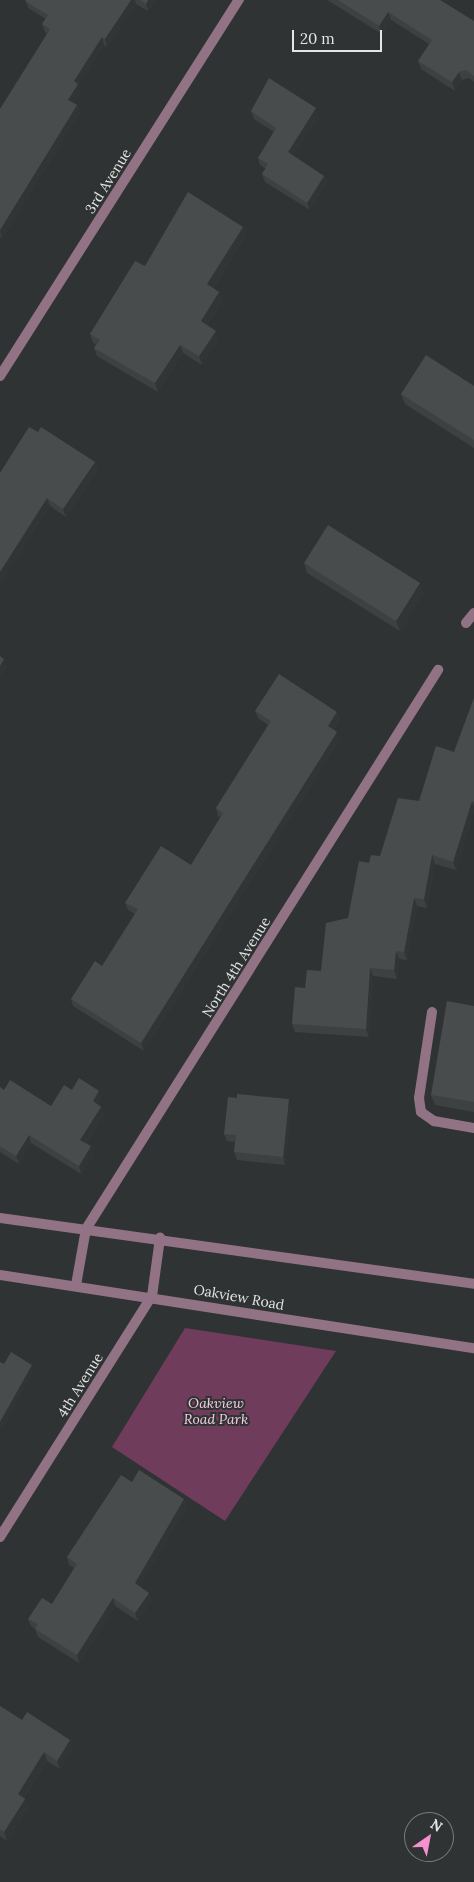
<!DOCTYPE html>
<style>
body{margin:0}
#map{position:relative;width:474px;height:1882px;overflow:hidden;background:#303333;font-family:Lora,serif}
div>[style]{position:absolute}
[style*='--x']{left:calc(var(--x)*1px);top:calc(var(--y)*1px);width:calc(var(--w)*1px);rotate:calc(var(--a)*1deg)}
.green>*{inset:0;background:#6f3c5c}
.service>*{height:10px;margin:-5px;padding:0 5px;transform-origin:5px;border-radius:5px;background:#927386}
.minor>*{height:10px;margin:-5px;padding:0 5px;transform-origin:5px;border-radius:5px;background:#927386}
.wall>*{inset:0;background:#3e4141}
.shaded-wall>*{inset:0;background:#323535}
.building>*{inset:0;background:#484c4c}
span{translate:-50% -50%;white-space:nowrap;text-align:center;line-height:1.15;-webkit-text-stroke:4px #303333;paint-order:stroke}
.street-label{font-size:14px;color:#e4e5e5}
.park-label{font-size:14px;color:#f4cde4;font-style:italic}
.north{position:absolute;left:404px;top:1812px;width:50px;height:50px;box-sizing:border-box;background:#303333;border:1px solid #787a7a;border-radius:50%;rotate:33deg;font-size:14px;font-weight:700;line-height:20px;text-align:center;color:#e4e5e5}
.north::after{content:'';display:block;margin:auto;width:18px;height:22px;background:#f690d1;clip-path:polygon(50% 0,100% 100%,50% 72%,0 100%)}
.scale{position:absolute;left:292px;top:30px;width:90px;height:22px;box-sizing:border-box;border:2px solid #e4e5e5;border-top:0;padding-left:6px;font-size:15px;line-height:18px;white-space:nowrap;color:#e4e5e5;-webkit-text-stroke:4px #303333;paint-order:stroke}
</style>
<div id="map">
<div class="green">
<i style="clip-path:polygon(185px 1328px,336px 1351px,225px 1521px,112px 1447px)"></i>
</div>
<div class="service">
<i style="--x:466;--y:623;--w:13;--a:-51"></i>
<i style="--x:432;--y:1012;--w:87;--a:98.6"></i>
<i style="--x:419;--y:1098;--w:14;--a:82"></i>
<i style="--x:421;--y:1112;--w:16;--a:35"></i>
<i style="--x:434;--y:1121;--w:41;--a:9.9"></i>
</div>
<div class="minor">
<i style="--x:0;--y:376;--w:446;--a:-57.6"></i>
<i style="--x:0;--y:1218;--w:479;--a:7.9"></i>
<i style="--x:0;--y:1275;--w:480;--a:8.8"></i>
<i style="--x:76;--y:1285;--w:57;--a:-79.9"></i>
<i style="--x:86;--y:1229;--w:661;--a:-57.8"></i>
<i style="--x:0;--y:1537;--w:285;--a:-57.8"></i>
<i style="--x:152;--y:1296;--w:59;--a:-82.1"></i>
</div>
<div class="wall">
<i style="clip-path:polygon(26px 0,156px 0,148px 11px,136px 4px,107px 47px,104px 45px,79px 85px,81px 92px,73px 103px,77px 105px,80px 113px,2px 239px,0 237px,0 109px,48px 34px,45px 32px,42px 24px,46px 19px,28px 8px)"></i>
<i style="clip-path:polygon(327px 0,440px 0,474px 21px,474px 82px,469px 78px,462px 80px,455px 91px,421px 69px,418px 61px,429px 44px,391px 20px,382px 34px)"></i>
<i style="clip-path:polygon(251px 111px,319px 116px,293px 156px,324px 176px,327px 183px,310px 210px,265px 182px,262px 174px,266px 169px,260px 165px,258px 158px,274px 132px,254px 119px)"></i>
<i style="clip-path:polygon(243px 227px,246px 235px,213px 288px,219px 292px,222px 301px,207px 325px,219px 339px,202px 365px,183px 353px,158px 392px,97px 356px,94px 348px,96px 344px,93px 343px,90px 334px,145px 266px)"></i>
<i style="clip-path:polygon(474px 386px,474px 448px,405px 404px,401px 394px)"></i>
<i style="clip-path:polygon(38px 432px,95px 462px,98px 470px,66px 517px,50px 506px,0 584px)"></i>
<i style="clip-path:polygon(304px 563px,424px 593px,400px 631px,307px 573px)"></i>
<i style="clip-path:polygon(474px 698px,474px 811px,456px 870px,435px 864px,427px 908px,417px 906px,407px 960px,399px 959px,397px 979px,373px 976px,369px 1037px,295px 1032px,292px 1024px,305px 988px,321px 971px,348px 918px,369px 863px,380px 856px,454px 752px)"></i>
<i style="clip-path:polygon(255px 711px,340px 719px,334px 729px,340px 739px,144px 1051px,73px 1006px,71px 999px,102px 966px,135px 914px,128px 910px,125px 903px,191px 865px,221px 817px,218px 816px,216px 808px,268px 725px,258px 718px)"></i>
<i style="clip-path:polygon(474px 1006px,474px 1112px,435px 1105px,431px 1095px)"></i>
<i style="clip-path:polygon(0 1087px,4px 1090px,51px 1106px,72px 1090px,102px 1098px,98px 1104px,101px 1107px,104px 1114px,86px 1143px,94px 1154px,81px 1174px,31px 1143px,19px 1164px,0 1152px)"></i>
<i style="clip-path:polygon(291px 1107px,285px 1165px,237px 1160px,234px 1152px,235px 1142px,227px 1141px,224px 1134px)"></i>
<i style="clip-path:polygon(132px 1482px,184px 1499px,187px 1506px,140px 1586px,152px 1600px,138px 1621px,115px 1606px,79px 1663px,38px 1637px,35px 1629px,31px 1626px,28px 1619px,52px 1604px,74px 1568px,69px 1565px,67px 1557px)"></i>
<i style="clip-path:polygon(0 1706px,22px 1720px,73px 1748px,60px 1769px,47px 1761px,24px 1798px,29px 1807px,7px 1841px,0 1836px)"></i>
</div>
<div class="shaded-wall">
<i style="clip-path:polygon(131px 0,135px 0,136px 4px,107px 47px,105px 39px)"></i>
<i style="clip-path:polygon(148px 0,156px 0,148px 11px,146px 4px)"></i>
<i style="clip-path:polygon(388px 12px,391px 20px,382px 34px,379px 26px)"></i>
<i style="clip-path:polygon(102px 37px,104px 45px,79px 85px,81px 92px,70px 108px,68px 100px,74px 81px)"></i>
<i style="clip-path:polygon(459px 72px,462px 80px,455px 91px,452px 82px)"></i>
<i style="clip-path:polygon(77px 105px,80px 113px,2px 239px,0 230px)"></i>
<i style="clip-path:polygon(316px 108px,319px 116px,291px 160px,288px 152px)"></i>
<i style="clip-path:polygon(324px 176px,327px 183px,310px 210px,307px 203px)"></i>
<i style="clip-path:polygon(243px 227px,246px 235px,210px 292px,207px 284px)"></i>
<i style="clip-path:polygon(219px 292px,222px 301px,204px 329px,201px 321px)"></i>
<i style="clip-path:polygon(216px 331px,219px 339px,202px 365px,199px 356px)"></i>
<i style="clip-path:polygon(180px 345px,183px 353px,158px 392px,155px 383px)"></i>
<i style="clip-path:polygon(95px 462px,98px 470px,66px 517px,63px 509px)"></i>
<i style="clip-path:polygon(47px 498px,50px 506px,0 584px,0 572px)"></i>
<i style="clip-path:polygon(420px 583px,424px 593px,400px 631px,396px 621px)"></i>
<i style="clip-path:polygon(4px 659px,7px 667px,0 678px,0 666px)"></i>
<i style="clip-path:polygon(337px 712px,340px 719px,331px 733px,328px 726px)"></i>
<i style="clip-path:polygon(337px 732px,340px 739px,144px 1051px,141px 1043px)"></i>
<i style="clip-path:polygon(472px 801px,474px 807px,474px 811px,456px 870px,453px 862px)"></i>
<i style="clip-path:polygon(432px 855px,435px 864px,427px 908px,424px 899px)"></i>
<i style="clip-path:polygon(414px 898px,417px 906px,407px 960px,404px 952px)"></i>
<i style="clip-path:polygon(396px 951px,399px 959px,397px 979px,394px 970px)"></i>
<i style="clip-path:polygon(370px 968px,373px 976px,369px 1037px,366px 1029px)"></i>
<i style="clip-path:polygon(99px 1091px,102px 1098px,95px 1108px,93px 1101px)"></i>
<i style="clip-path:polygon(289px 1099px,291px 1107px,285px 1165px,283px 1157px)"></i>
<i style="clip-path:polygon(101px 1107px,104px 1114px,83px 1147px,80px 1140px)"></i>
<i style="clip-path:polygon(29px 1135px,31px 1143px,19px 1164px,16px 1156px)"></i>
<i style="clip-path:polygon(91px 1146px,94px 1154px,81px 1174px,79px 1166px)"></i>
<i style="clip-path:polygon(32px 1365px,34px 1372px,2px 1431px,0 1426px,0 1422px)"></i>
<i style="clip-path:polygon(184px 1499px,187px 1506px,138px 1590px,135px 1583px)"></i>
<i style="clip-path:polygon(149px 1593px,152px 1600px,138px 1621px,135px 1613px)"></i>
<i style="clip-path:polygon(113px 1598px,115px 1606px,79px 1663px,77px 1655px)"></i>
<i style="clip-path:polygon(70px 1740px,73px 1748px,60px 1769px,57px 1761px)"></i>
<i style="clip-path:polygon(44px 1752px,47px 1761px,21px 1802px,18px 1794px)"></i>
<i style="clip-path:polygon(25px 1799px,29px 1807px,7px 1841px,4px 1832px)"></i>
</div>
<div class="building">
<i style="clip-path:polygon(26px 0,131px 0,105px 39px,102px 37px,74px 81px,78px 84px,68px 100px,77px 105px,0 230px,0 109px,50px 29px,42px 24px,48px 15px,25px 1px)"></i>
<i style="clip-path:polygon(140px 0,148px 0,146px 4px)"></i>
<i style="clip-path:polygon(338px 0,440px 0,474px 21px,474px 76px,466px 70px,459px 72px,452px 82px,418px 61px,432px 40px,388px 12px,379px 26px)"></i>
<i style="clip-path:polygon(269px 78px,316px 108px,288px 152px,324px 176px,307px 203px,262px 174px,268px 164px,258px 158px,276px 128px,251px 111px)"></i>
<i style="clip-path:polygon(188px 192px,243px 227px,207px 284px,219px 292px,201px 321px,216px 331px,199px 356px,180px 345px,155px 383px,94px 348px,100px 340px,90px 334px,135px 261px,145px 266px)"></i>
<i style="clip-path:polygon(426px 355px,474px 386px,474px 440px,401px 394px)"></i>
<i style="clip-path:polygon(29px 427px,38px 432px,41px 427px,95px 462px,63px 509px,47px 498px,0 572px,0 473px)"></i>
<i style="clip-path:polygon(328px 525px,420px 583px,396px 621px,304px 563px)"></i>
<i style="clip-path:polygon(0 656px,4px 659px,0 666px)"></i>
<i style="clip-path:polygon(279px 674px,337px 712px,328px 726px,337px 732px,141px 1043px,71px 999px,95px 961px,102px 966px,138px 909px,125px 903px,161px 846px,191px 865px,223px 813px,216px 808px,271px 721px,255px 711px)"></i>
<i style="clip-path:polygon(474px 698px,474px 802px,472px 801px,453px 862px,432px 855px,424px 899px,414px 898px,404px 952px,396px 951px,394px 970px,370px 968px,366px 1029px,292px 1024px,295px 987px,305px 988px,307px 970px,321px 971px,326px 923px,348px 918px,359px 861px,369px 863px,371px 855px,380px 856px,398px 798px,419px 801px,436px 746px,454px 752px)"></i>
<i style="clip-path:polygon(447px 1001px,474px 1006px,474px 1102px,431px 1095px)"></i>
<i style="clip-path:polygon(79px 1078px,99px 1091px,93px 1101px,101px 1107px,80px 1140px,91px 1146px,79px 1166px,29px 1135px,16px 1156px,0 1146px,0 1087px,4px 1090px,10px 1080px,51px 1106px,64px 1085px,72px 1090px)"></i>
<i style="clip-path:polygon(237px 1094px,289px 1099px,283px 1157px,234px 1152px,236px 1135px,224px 1134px,228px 1097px,237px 1098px)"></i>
<i style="clip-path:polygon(11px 1352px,32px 1365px,0 1422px,0 1362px,4px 1364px)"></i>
<i style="clip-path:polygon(139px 1470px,184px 1499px,135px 1583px,149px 1593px,135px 1613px,113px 1598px,77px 1655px,35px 1629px,38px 1624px,28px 1619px,42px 1598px,52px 1604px,77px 1564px,67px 1557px,121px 1475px,132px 1482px)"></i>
<i style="clip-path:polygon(0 1706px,22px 1720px,27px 1712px,70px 1740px,57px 1761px,44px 1752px,18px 1794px,25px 1799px,4px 1832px,0 1829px)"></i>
</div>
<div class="street-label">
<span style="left:108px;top:181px;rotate:-58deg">3rd Avenue</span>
<span style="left:236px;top:967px;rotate:-58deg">North 4th Avenue</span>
<span style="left:239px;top:1297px;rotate:10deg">Oakview Road</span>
<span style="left:80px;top:1385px;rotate:-58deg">4th Avenue</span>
</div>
<div class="park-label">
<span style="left:216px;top:1411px">Oakview<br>Road Park</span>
</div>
<div class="north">N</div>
<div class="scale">20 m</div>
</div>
